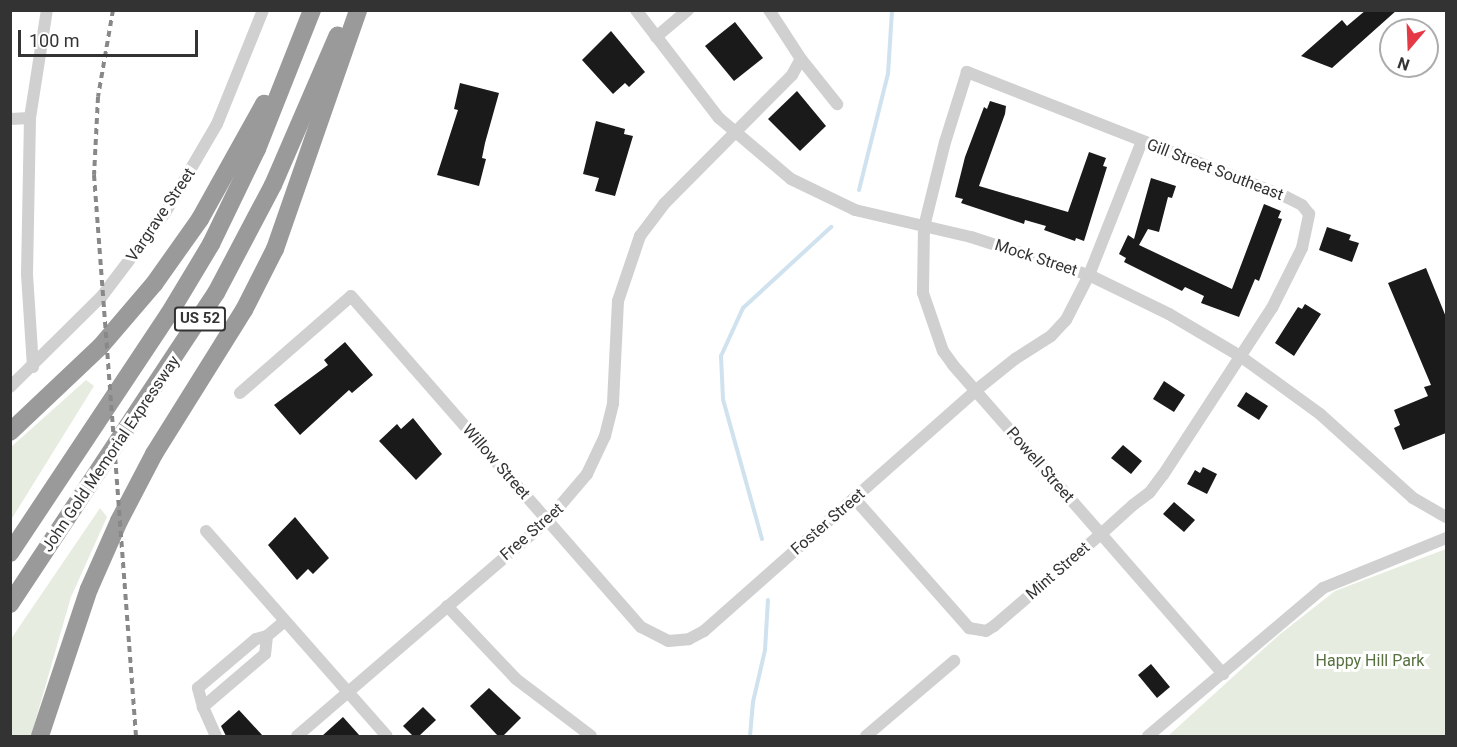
<!DOCTYPE html>
<style>
body{margin:0}
#map{position:relative;width:1457px;height:747px;overflow:hidden;background:#fff;font-family:Roboto,sans-serif}
div>[style]{position:absolute}
[style*='--x']{left:calc(var(--x)*1px);top:calc(var(--y)*1px);width:calc(var(--w)*1px);rotate:calc(var(--a)*1deg)}
.green>*{inset:0;background:#e6ecdf}
.stream>*{height:4px;margin:-2px;padding:0 2px;transform-origin:2px;border-radius:2px;background:#cfe2ee}
.building>*{inset:0;background:#1a1a1a}
.minor>*{height:12px;margin:-6px;padding:0 6px;transform-origin:6px;border-radius:6px;background:#d0d0d0}
.highway>*{height:18px;margin:-9px;padding:0 9px;transform-origin:9px;border-radius:9px;background:#9a9a9a}
.rail>*{height:4px;margin-top:-2px;transform-origin:0;background:repeating-linear-gradient(90deg,#888 0 6px,transparent 0 10.5px)}
span{translate:-50% -50%;white-space:nowrap;text-align:center;line-height:1.15;-webkit-text-stroke:6px #fff;paint-order:stroke}
.shield-label span{padding:2px 4px;background:#fff;border:2px solid;border-radius:4px;-webkit-text-stroke-width:0}
.shield-label{font-size:15px;color:#333;font-weight:700}
.street-label{font-size:16px;color:#333}
.park-label{font-size:16px;color:#56703f}
.frame{position:absolute;inset:0;border:12px solid #333;pointer-events:none}
.north{position:absolute;left:1379px;top:18px;width:60px;height:60px;box-sizing:border-box;background:#fff;border:2px solid #adadad;border-radius:50%;rotate:199deg;font-size:16px;font-weight:700;line-height:24px;text-align:center;color:#333}
.north::after{content:'';display:block;margin:auto;width:21px;height:27px;background:#e63946;clip-path:polygon(50% 0,100% 100%,50% 72%,0 100%)}
.scale{position:absolute;left:18px;top:30px;width:180px;height:27px;box-sizing:border-box;border:3px solid #333;border-top:0;padding-left:8px;font-size:18px;line-height:21px;white-space:nowrap;color:#333;-webkit-text-stroke:4px #fff;paint-order:stroke}
</style>
<div id="map">
<div class="green">
<i style="clip-path:polygon(86px 380px,94px 386px,11px 520px,11px 447px)"></i>
<i style="clip-path:polygon(100px 508px,107px 517px,71px 597px,31px 736px,11px 736px,11px 639px)"></i>
<i style="clip-path:polygon(1446px 549px,1446px 736px,1168px 736px,1279px 635px,1335px 591px)"></i>
</div>
<div class="stream">
<i style="--x:859;--y:190;--w:120;--a:-76"></i>
<i style="--x:888;--y:74;--w:64;--a:-86.4"></i>
<i style="--x:762;--y:539;--w:145;--a:-105.6"></i>
<i style="--x:723;--y:399;--w:43;--a:-92.7"></i>
<i style="--x:721;--y:356;--w:53;--a:-65.4"></i>
<i style="--x:743;--y:308;--w:120;--a:-42.6"></i>
<i style="--x:750;--y:736;--w:34;--a:-85"></i>
<i style="--x:753;--y:702;--w:53;--a:-77"></i>
<i style="--x:765;--y:650;--w:50;--a:-86.6"></i>
</div>
<div class="building">
<i style="clip-path:polygon(1366px 10px,1397px 10px,1332px 68px,1301px 56px,1342px 20px,1347px 26px)"></i>
<i style="clip-path:polygon(735px 22px,763px 58px,734px 81px,705px 46px)"></i>
<i style="clip-path:polygon(611px 31px,645px 72px,629px 87px,625px 83px,613px 94px,582px 60px)"></i>
<i style="clip-path:polygon(460px 83px,499px 93px,485px 143px,482px 158px,486px 159px,479px 186px,437px 175px,458px 110px,454px 109px)"></i>
<i style="clip-path:polygon(797px 91px,826px 126px,800px 151px,768px 119px)"></i>
<i style="clip-path:polygon(990px 101px,1006px 106px,1005px 114px,979px 186px,1068px 212px,1089px 152px,1106px 158px,1103px 166px,1107px 167px,1084px 241px,1076px 238px,1075px 241px,1044px 230px,1046px 226px,1025px 220px,1024px 224px,961px 203px,963px 199px,955px 197px,965px 157px,984px 107px,987px 109px)"></i>
<i style="clip-path:polygon(596px 121px,625px 129px,624px 134px,633px 136px,615px 196px,595px 191px,599px 178px,583px 174px)"></i>
<i style="clip-path:polygon(1151px 178px,1176px 186px,1172px 198px,1168px 197px,1159px 232px,1148px 229px,1139px 245px,1232px 289px,1264px 204px,1281px 211px,1278px 218px,1282px 219px,1259px 281px,1255px 279px,1239px 317px,1201px 303px,1204px 296px,1185px 287px,1182px 291px,1124px 262px,1126px 258px,1119px 254px,1128px 235px,1134px 239px)"></i>
<i style="clip-path:polygon(1327px 227px,1351px 235px,1349px 240px,1359px 243px,1352px 262px,1319px 250px)"></i>
<i style="clip-path:polygon(1426px 268px,1446px 317px,1446px 433px,1403px 450px,1394px 428px,1400px 425px,1394px 410px,1428px 396px,1424px 387px,1431px 385px,1388px 283px)"></i>
<i style="clip-path:polygon(1305px 304px,1321px 314px,1294px 356px,1275px 343px,1298px 307px,1302px 309px)"></i>
<i style="clip-path:polygon(345px 342px,373px 375px,352px 393px,349px 390px,300px 435px,274px 405px,328px 365px,324px 360px)"></i>
<i style="clip-path:polygon(1164px 381px,1185px 395px,1174px 412px,1153px 399px)"></i>
<i style="clip-path:polygon(1246px 392px,1268px 406px,1259px 420px,1237px 406px)"></i>
<i style="clip-path:polygon(413px 418px,442px 454px,416px 480px,379px 441px,397px 424px,401px 429px)"></i>
<i style="clip-path:polygon(1123px 445px,1142px 461px,1131px 474px,1111px 458px)"></i>
<i style="clip-path:polygon(1203px 467px,1217px 474px,1207px 494px,1187px 484px,1195px 470px,1200px 473px)"></i>
<i style="clip-path:polygon(1174px 502px,1195px 520px,1184px 532px,1163px 514px)"></i>
<i style="clip-path:polygon(295px 517px,329px 558px,313px 574px,308px 569px,297px 580px,268px 545px)"></i>
<i style="clip-path:polygon(1151px 664px,1170px 687px,1157px 698px,1138px 675px)"></i>
<i style="clip-path:polygon(489px 688px,521px 718px,503px 736px,498px 736px,470px 706px)"></i>
<i style="clip-path:polygon(423px 707px,436px 720px,419px 736px,413px 736px,403px 726px)"></i>
<i style="clip-path:polygon(239px 710px,263px 736px,226px 736px,221px 726px)"></i>
<i style="clip-path:polygon(343px 717px,360px 736px,322px 736px)"></i>
</div>
<div class="minor">
<i style="--x:636;--y:10;--w:136;--a:52.5"></i>
<i style="--x:719;--y:118;--w:94;--a:40.3"></i>
<i style="--x:791;--y:179;--w:71;--a:25.8"></i>
<i style="--x:855;--y:210;--w:119;--a:13.1"></i>
<i style="--x:971;--y:237;--w:124;--a:17.9"></i>
<i style="--x:1089;--y:275;--w:89;--a:26"></i>
<i style="--x:1169;--y:314;--w:82;--a:30.6"></i>
<i style="--x:1240;--y:356;--w:99;--a:35.9"></i>
<i style="--x:1320;--y:414;--w:125;--a:42.1"></i>
<i style="--x:1413;--y:498;--w:38;--a:30"></i>
<i style="--x:656;--y:37;--w:42;--a:-40.2"></i>
<i style="--x:801;--y:59;--w:58;--a:51.3"></i>
<i style="--x:10;--y:119;--w:20;--a:-3"></i>
<i style="--x:33;--y:367;--w:93;--a:-93.7"></i>
<i style="--x:27;--y:274;--w:156;--a:-88.9"></i>
<i style="--x:30;--y:118;--w:109;--a:-81.1"></i>
<i style="--x:10;--y:387;--w:129;--a:-44.7"></i>
<i style="--x:102;--y:296;--w:104;--a:-52.8"></i>
<i style="--x:165;--y:213;--w:103;--a:-59.7"></i>
<i style="--x:217;--y:124;--w:123;--a:-68"></i>
<i style="--x:240;--y:393;--w:147;--a:-41.1"></i>
<i style="--x:351;--y:296;--w:440;--a:48.8"></i>
<i style="--x:641;--y:627;--w:30;--a:27"></i>
<i style="--x:668;--y:641;--w:21;--a:-5"></i>
<i style="--x:689;--y:639;--w:17;--a:-28"></i>
<i style="--x:704;--y:631;--w:362;--a:-41.5"></i>
<i style="--x:975;--y:391;--w:51;--a:-38.7"></i>
<i style="--x:1015;--y:359;--w:43;--a:-32.6"></i>
<i style="--x:1051;--y:336;--w:22;--a:-47"></i>
<i style="--x:1066;--y:320;--w:51;--a:-62.9"></i>
<i style="--x:1089;--y:275;--w:144;--a:-68.4"></i>
<i style="--x:854;--y:498;--w:174;--a:48.5"></i>
<i style="--x:969;--y:628;--w:17;--a:10"></i>
<i style="--x:986;--y:631;--w:9;--a:-32"></i>
<i style="--x:994;--y:626;--w:141;--a:-40.7"></i>
<i style="--x:1101;--y:534;--w:43;--a:-42.2"></i>
<i style="--x:1133;--y:505;--w:21;--a:-37"></i>
<i style="--x:1150;--y:492;--w:21;--a:-53"></i>
<i style="--x:1163;--y:475;--w:199;--a:-56.9"></i>
<i style="--x:1272;--y:308;--w:67;--a:-63.4"></i>
<i style="--x:1302;--y:248;--w:35;--a:-78"></i>
<i style="--x:1309;--y:214;--w:11;--a:-128"></i>
<i style="--x:1302;--y:205;--w:18;--a:-153"></i>
<i style="--x:1286;--y:197;--w:343;--a:-158.6"></i>
<i style="--x:967;--y:72;--w:73;--a:107.4"></i>
<i style="--x:945;--y:142;--w:88;--a:103.9"></i>
<i style="--x:924;--y:227;--w:66;--a:90.9"></i>
<i style="--x:923;--y:293;--w:61;--a:71"></i>
<i style="--x:943;--y:351;--w:17;--a:54"></i>
<i style="--x:953;--y:365;--w:225;--a:48.8"></i>
<i style="--x:1101;--y:534;--w:186;--a:48.9"></i>
<i style="--x:206;--y:531;--w:273;--a:48.6"></i>
<i style="--x:447;--y:606;--w:100;--a:46.6"></i>
<i style="--x:516;--y:679;--w:94;--a:37.2"></i>
<i style="--x:267;--y:636;--w:18;--a:96"></i>
<i style="--x:265;--y:654;--w:82;--a:139.5"></i>
<i style="--x:203;--y:707;--w:20;--a:-105"></i>
<i style="--x:198;--y:688;--w:76;--a:-40.2"></i>
<i style="--x:256;--y:639;--w:11;--a:-15"></i>
<i style="--x:267;--y:636;--w:23;--a:-40"></i>
<i style="--x:203;--y:707;--w:32;--a:66"></i>
<i style="--x:297;--y:736;--w:330;--a:-40.7"></i>
<i style="--x:547;--y:521;--w:62;--a:-49.6"></i>
<i style="--x:587;--y:474;--w:42;--a:-64.7"></i>
<i style="--x:605;--y:436;--w:34;--a:-76"></i>
<i style="--x:613;--y:403;--w:102;--a:-87.2"></i>
<i style="--x:618;--y:301;--w:69;--a:-71.3"></i>
<i style="--x:640;--y:236;--w:40;--a:-53"></i>
<i style="--x:664;--y:204;--w:182;--a:-45.2"></i>
<i style="--x:792;--y:75;--w:18;--a:-61"></i>
<i style="--x:801;--y:59;--w:59;--a:-123.1"></i>
<i style="--x:866;--y:736;--w:116;--a:-40.4"></i>
<i style="--x:1148;--y:736;--w:229;--a:-40.2"></i>
<i style="--x:1323;--y:588;--w:133;--a:-22.1"></i>
</div>
<div class="highway">
<i style="--x:10;--y:432;--w:124;--a:-43.4"></i>
<i style="--x:100;--y:347;--w:83;--a:-49.4"></i>
<i style="--x:154;--y:284;--w:80;--a:-54.7"></i>
<i style="--x:200;--y:219;--w:132;--a:-60.9"></i>
<i style="--x:10;--y:553;--w:287;--a:-56.4"></i>
<i style="--x:169;--y:314;--w:82;--a:-59"></i>
<i style="--x:211;--y:244;--w:106;--a:-64.2"></i>
<i style="--x:257;--y:149;--w:149;--a:-68.4"></i>
<i style="--x:10;--y:604;--w:373;--a:-56.5"></i>
<i style="--x:216;--y:293;--w:122;--a:-62.2"></i>
<i style="--x:273;--y:185;--w:163;--a:-66.6"></i>
<i style="--x:40;--y:736;--w:155;--a:-71.6"></i>
<i style="--x:89;--y:589;--w:74;--a:-66.2"></i>
<i style="--x:119;--y:521;--w:76;--a:-62.4"></i>
<i style="--x:154;--y:454;--w:170;--a:-58"></i>
<i style="--x:244;--y:310;--w:68;--a:-63.1"></i>
<i style="--x:275;--y:249;--w:253;--a:-70.8"></i>
</div>
<div class="rail">
<i style="--x:113;--y:10;--w:88;--a:99.8"></i>
<i style="--x:98;--y:97;--w:78;--a:92.9"></i>
<i style="--x:94;--y:175;--w:563;--a:85.72"></i>
</div>
<div class="shield-label">
<span style="left:200px;top:319px">US 52</span>
</div>
<div class="street-label">
<span style="left:1215px;top:170px;rotate:21deg">Gill Street Southeast</span>
<span style="left:161px;top:215px;rotate:-56deg">Vargrave Street</span>
<span style="left:1036px;top:258px;rotate:18deg">Mock Street</span>
<span style="left:111px;top:454px;rotate:-56deg">John Gold Memorial Expressway</span>
<span style="left:496px;top:462px;rotate:49deg">Willow Street</span>
<span style="left:1040px;top:465px;rotate:49deg">Powell Street</span>
<span style="left:828px;top:522px;rotate:-41deg">Foster Street</span>
<span style="left:532px;top:532px;rotate:-41deg">Free Street</span>
<span style="left:1058px;top:571px;rotate:-41deg">Mint Street</span>
</div>
<div class="park-label">
<span style="left:1370px;top:661px">Happy Hill Park</span>
</div>
<div class="frame"></div>
<div class="north">N</div>
<div class="scale">100 m</div>
</div>
